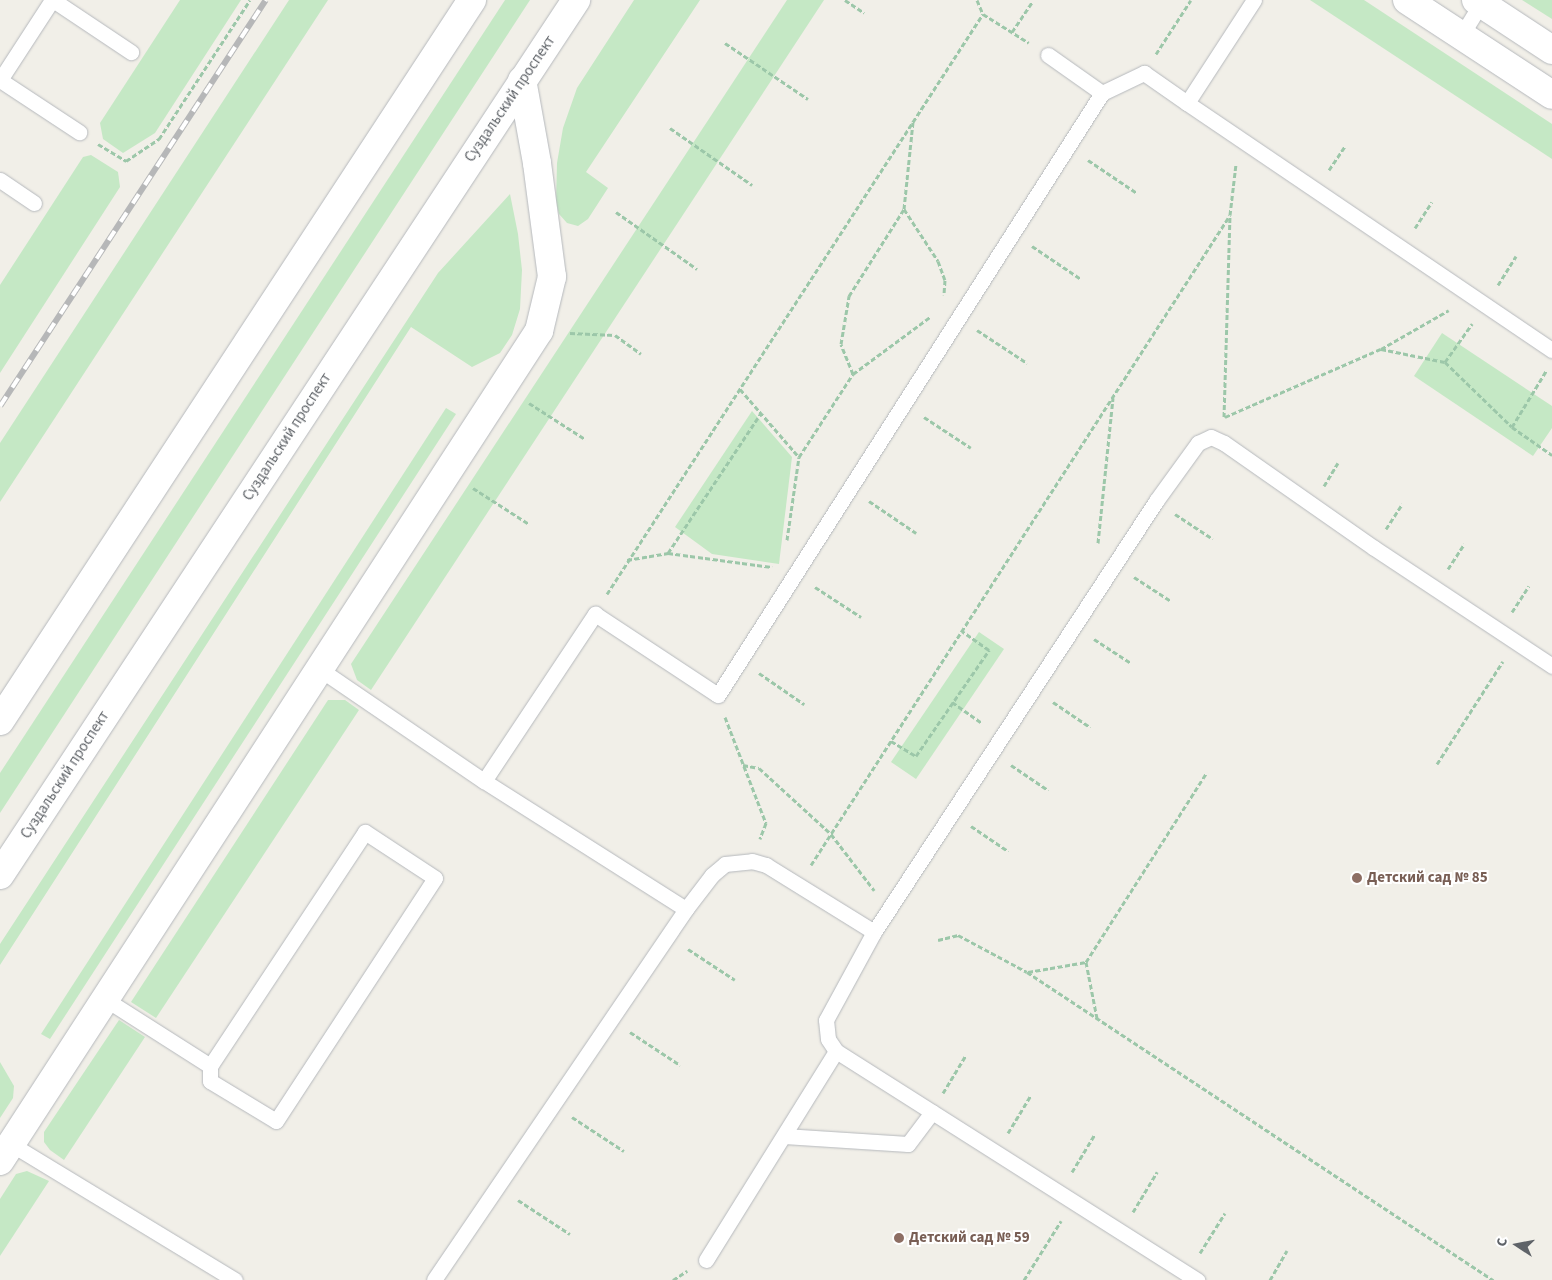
<!DOCTYPE html>
<meta charset="utf-8">
<style>
body{margin:0}
#map{position:relative;width:1552px;height:1280px;overflow:hidden;background:#f1efe8;font-family:"Source Sans 3",sans-serif}
div>[style]{position:absolute}
[style*='--x']{left:calc(var(--x)*1px);top:calc(var(--y)*1px);width:calc(var(--w)*1px);rotate:calc(var(--a)*1deg)}
.green>*{inset:0;background:#c5e8c5}
.path>*{height:3px;margin-top:-1.5px;transform-origin:0;background:repeating-linear-gradient(90deg,#9cc7a9 0 5px,transparent 0 7.5px)}
.roads{filter:drop-shadow(0 0 1px #b5b8bc) drop-shadow(0 0 1px #b5b8bc)}
.service>*{height:15px;margin:-7.5px;padding:0 7.5px;transform-origin:7.5px;border-radius:7.5px;background:#fff}
.minor>*{height:28px;margin:-14px;padding:0 14px;transform-origin:14px;border-radius:14px;background:#fff}
.tertiary>*{height:28px;margin:-14px;padding:0 14px;transform-origin:14px;border-radius:14px;background:#fff}
.secondary>*{height:28px;margin:-14px;padding:0 14px;transform-origin:14px;border-radius:14px;background:#fff}
.rail>*{height:5.5px;margin-top:-2.75px;transform-origin:0;background:repeating-linear-gradient(90deg,#fff 0 11px,#b6b7b8 0 22px);box-sizing:border-box;border-block:1px solid #b6b7b8}
.dots>*{width:14px;height:14px;translate:-50% -50%;box-sizing:border-box;border:2px solid #fff;border-radius:50%}
span{translate:-50% -50%;white-space:nowrap;text-align:center;line-height:1.15;-webkit-text-stroke:4px #fff;paint-order:stroke}
.street-label{font-size:15px;color:#5f6368}
.education-label{font-size:15px;color:#785e54;font-weight:700}
.left{translate:0 -50%;text-align:left}
.north{position:absolute;left:1492px;top:1220px;width:50px;height:50px;-webkit-text-stroke:4px #fff;paint-order:stroke;rotate:281deg;font-size:14px;font-weight:700;line-height:20px;text-align:center;color:#5f6368}
.north::after{content:'';display:block;margin:auto;width:18px;height:22px;background:#5f6368;clip-path:polygon(50% 0,100% 100%,50% 72%,0 100%)}
</style>
<div id="map">
<div class="green">
<i style="clip-path:polygon(180px 0,241px 0,155px 133px,123px 153px,103px 139px,100px 123px)"></i>
<i style="clip-path:polygon(289px 0,328px 0,0 502px,0 443px)"></i>
<i style="clip-path:polygon(505px 0,530px 0,0 813px,0 773px)"></i>
<i style="clip-path:polygon(634px 0,700px 0,586px 172px,608px 188px,588px 219px,578px 226px,567px 223px,559px 214px,556px 202px,557px 163px,563px 128px,577px 88px)"></i>
<i style="clip-path:polygon(787px 0,824px 0,371px 690px,357px 680px,351px 664px)"></i>
<i style="clip-path:polygon(1310px 0,1364px 0,1552px 124px,1552px 159px)"></i>
<i style="clip-path:polygon(1522px 0,1552px 0,1552px 19px)"></i>
<i style="clip-path:polygon(91px 155px,118px 172px,120px 187px,0 373px,0 285px,83px 157px)"></i>
<i style="clip-path:polygon(510px 194px,518px 234px,522px 270px,520px 309px,512px 335px,500px 353px,472px 367px,411px 327px,0 965px,0 944px,438px 273px)"></i>
<i style="clip-path:polygon(1442px 333px,1552px 406px,1552px 428px,1533px 456px,1414px 376px)"></i>
<i style="clip-path:polygon(446px 408px,456px 414px,50px 1039px,41px 1034px)"></i>
<i style="clip-path:polygon(752px 411px,792px 457px,779px 564px,712px 554px,675px 527px)"></i>
<i style="clip-path:polygon(979px 632px,1004px 649px,916px 779px,891px 762px)"></i>
<i style="clip-path:polygon(328px 700px,345px 700px,359px 710px,156px 1018px,131px 1002px)"></i>
<i style="clip-path:polygon(119px 1020px,145px 1037px,64px 1160px,50px 1150px,44px 1142px,44px 1132px)"></i>
<i style="clip-path:polygon(0 1062px,14px 1086px,13px 1098px,0 1118px)"></i>
<i style="clip-path:polygon(27px 1171px,49px 1181px,0 1256px,0 1199px,16px 1174px)"></i>
</div>
<div class="path">
<i style="--x:845;--y:0;--w:23;--a:34"></i>
<i style="--x:977;--y:0;--w:15;--a:67"></i>
<i style="--x:983;--y:14;--w:54;--a:32.2"></i>
<i style="--x:1012;--y:32;--w:36;--a:-56"></i>
<i style="--x:725;--y:43;--w:100;--a:34"></i>
<i style="--x:1156;--y:54;--w:64;--a:-57.1"></i>
<i style="--x:670;--y:128;--w:100;--a:34.8"></i>
<i style="--x:98;--y:144;--w:33;--a:31"></i>
<i style="--x:126;--y:161;--w:40;--a:-34"></i>
<i style="--x:159;--y:139;--w:166;--a:-56.8"></i>
<i style="--x:1088;--y:160;--w:59;--a:34"></i>
<i style="--x:1329;--y:170;--w:29;--a:-56"></i>
<i style="--x:904;--y:209;--w:62;--a:56.8"></i>
<i style="--x:938;--y:261;--w:20;--a:70"></i>
<i style="--x:945;--y:280;--w:15;--a:94"></i>
<i style="--x:616;--y:212;--w:99;--a:35.1"></i>
<i style="--x:1415;--y:228;--w:31;--a:-57"></i>
<i style="--x:1032;--y:246;--w:59;--a:34"></i>
<i style="--x:1498;--y:285;--w:34;--a:-58"></i>
<i style="--x:977;--y:330;--w:60;--a:33.4"></i>
<i style="--x:570;--y:333;--w:45;--a:2.5"></i>
<i style="--x:615;--y:335;--w:32;--a:36"></i>
<i style="--x:1381;--y:349;--w:65;--a:11.5"></i>
<i style="--x:1445;--y:362;--w:93;--a:44.1"></i>
<i style="--x:1512;--y:427;--w:49;--a:35"></i>
<i style="--x:1445;--y:362;--w:47;--a:-54.6"></i>
<i style="--x:853;--y:374;--w:32;--a:-112"></i>
<i style="--x:841;--y:344;--w:49;--a:-80.5"></i>
<i style="--x:849;--y:296;--w:103;--a:-57.7"></i>
<i style="--x:904;--y:209;--w:87;--a:-84.1"></i>
<i style="--x:740;--y:389;--w:90;--a:49.1"></i>
<i style="--x:529;--y:403;--w:67;--a:32.7"></i>
<i style="--x:924;--y:417;--w:56;--a:33.4"></i>
<i style="--x:1224;--y:417;--w:202;--a:-88.3"></i>
<i style="--x:1230;--y:215;--w:51;--a:-83.3"></i>
<i style="--x:1225;--y:417;--w:170;--a:-23.6"></i>
<i style="--x:1381;--y:349;--w:78;--a:-29.8"></i>
<i style="--x:1512;--y:427;--w:66;--a:-58.7"></i>
<i style="--x:1324;--y:486;--w:27;--a:-59"></i>
<i style="--x:473;--y:488;--w:67;--a:32.7"></i>
<i style="--x:869;--y:501;--w:57;--a:34.2"></i>
<i style="--x:1175;--y:514;--w:45;--a:33.3"></i>
<i style="--x:1386;--y:529;--w:30;--a:-57"></i>
<i style="--x:787;--y:540;--w:84;--a:-81.8"></i>
<i style="--x:799;--y:457;--w:99;--a:-57"></i>
<i style="--x:853;--y:374;--w:96;--a:-36.5"></i>
<i style="--x:1098;--y:543;--w:146;--a:-84.1"></i>
<i style="--x:668;--y:553;--w:168;--a:-56.4"></i>
<i style="--x:627;--y:560;--w:42;--a:-9.7"></i>
<i style="--x:668;--y:553;--w:105;--a:7.7"></i>
<i style="--x:1448;--y:569;--w:30;--a:-57"></i>
<i style="--x:1134;--y:577;--w:44;--a:33"></i>
<i style="--x:815;--y:587;--w:55;--a:33.1"></i>
<i style="--x:607;--y:594;--w:691;--a:-57.05"></i>
<i style="--x:1512;--y:612;--w:31;--a:-57"></i>
<i style="--x:1094;--y:639;--w:44;--a:33"></i>
<i style="--x:759;--y:673;--w:55;--a:34.6"></i>
<i style="--x:952;--y:702;--w:37;--a:35"></i>
<i style="--x:1053;--y:702;--w:45;--a:34"></i>
<i style="--x:725;--y:717;--w:114;--a:68.9"></i>
<i style="--x:766;--y:823;--w:17;--a:111"></i>
<i style="--x:891;--y:741;--w:29;--a:31"></i>
<i style="--x:916;--y:756;--w:129;--a:-55.4"></i>
<i style="--x:989;--y:650;--w:33;--a:-145"></i>
<i style="--x:1437;--y:764;--w:122;--a:-57.3"></i>
<i style="--x:743;--y:765;--w:16;--a:11"></i>
<i style="--x:759;--y:768;--w:98;--a:42.5"></i>
<i style="--x:831;--y:834;--w:71;--a:52.5"></i>
<i style="--x:1011;--y:765;--w:45;--a:34"></i>
<i style="--x:971;--y:826;--w:45;--a:34"></i>
<i style="--x:811;--y:865;--w:773;--a:-57.19"></i>
<i style="--x:938;--y:940;--w:21;--a:-14"></i>
<i style="--x:958;--y:935;--w:78;--a:28.2"></i>
<i style="--x:1027;--y:972;--w:559;--a:33.46"></i>
<i style="--x:688;--y:949;--w:56;--a:33.4"></i>
<i style="--x:1086;--y:962;--w:57;--a:78.9"></i>
<i style="--x:1028;--y:972;--w:59;--a:-9.8"></i>
<i style="--x:1086;--y:962;--w:225;--a:-57.5"></i>
<i style="--x:630;--y:1032;--w:60;--a:33.4"></i>
<i style="--x:943;--y:1093;--w:44;--a:-58.8"></i>
<i style="--x:572;--y:1117;--w:62;--a:33.2"></i>
<i style="--x:1008;--y:1133;--w:44;--a:-58.8"></i>
<i style="--x:1072;--y:1172;--w:44;--a:-58.8"></i>
<i style="--x:518;--y:1200;--w:62;--a:33.2"></i>
<i style="--x:1133;--y:1212;--w:47;--a:-59"></i>
<i style="--x:1200;--y:1253;--w:47;--a:-58"></i>
<i style="--x:673;--y:1280;--w:17;--a:-33"></i>
<i style="--x:1024;--y:1280;--w:70;--a:-57.9"></i>
<i style="--x:1270;--y:1280;--w:34;--a:-60"></i>
</div>
<div class="roads">
<div class="service">
<i style="--x:53;--y:0;--w:94;--a:33.7"></i>
<i style="--x:1461;--y:36;--w:42;--a:-58.6"></i>
<i style="--x:1048;--y:55;--w:66;--a:35.1"></i>
<i style="--x:0;--y:80;--w:95;--a:-57"></i>
<i style="--x:0;--y:80;--w:95;--a:33.4"></i>
<i style="--x:1187;--y:103;--w:441;--a:34.1"></i>
<i style="--x:0;--y:180;--w:41;--a:34.1"></i>
<i style="--x:321;--y:670;--w:197;--a:34.3"></i>
<i style="--x:484;--y:781;--w:239;--a:32.4"></i>
<i style="--x:686;--y:909;--w:448;--a:124.2"></i>
<i style="--x:484;--y:781;--w:201;--a:-56.4"></i>
<i style="--x:595;--y:614;--w:147;--a:33.4"></i>
<i style="--x:718;--y:695;--w:714;--a:-57.47"></i>
<i style="--x:1102;--y:93;--w:47;--a:-25.5"></i>
<i style="--x:1144;--y:73;--w:52;--a:34.9"></i>
<i style="--x:1187;--y:103;--w:123;--a:-57"></i>
<i style="--x:686;--y:909;--w:43;--a:-52.6"></i>
<i style="--x:712;--y:875;--w:17;--a:-40"></i>
<i style="--x:725;--y:864;--w:27;--a:-6"></i>
<i style="--x:752;--y:861;--w:15;--a:16"></i>
<i style="--x:766;--y:865;--w:127;--a:31.8"></i>
<i style="--x:105;--y:999;--w:125;--a:32.5"></i>
<i style="--x:210;--y:1066;--w:15;--a:90"></i>
<i style="--x:210;--y:1081;--w:77;--a:31.2"></i>
<i style="--x:276;--y:1121;--w:290;--a:-56.8"></i>
<i style="--x:435;--y:878;--w:84;--a:-146.7"></i>
<i style="--x:365;--y:832;--w:281;--a:123.5"></i>
<i style="--x:836;--y:1051;--w:14;--a:-124"></i>
<i style="--x:828;--y:1039;--w:19;--a:-96"></i>
<i style="--x:826;--y:1020;--w:100;--a:-61.4"></i>
<i style="--x:874;--y:932;--w:515;--a:-56.8"></i>
<i style="--x:1156;--y:501;--w:72;--a:-54.1"></i>
<i style="--x:1198;--y:443;--w:14;--a:-25"></i>
<i style="--x:1211;--y:437;--w:14;--a:25"></i>
<i style="--x:1224;--y:443;--w:183;--a:35"></i>
<i style="--x:1374;--y:548;--w:214;--a:33.5"></i>
<i style="--x:784;--y:1136;--w:124;--a:3.7"></i>
<i style="--x:908;--y:1144;--w:40;--a:-53"></i>
<i style="--x:11;--y:1144;--w:262;--a:31.3"></i>
<i style="--x:706;--y:1260;--w:246;--a:-58.1"></i>
<i style="--x:836;--y:1051;--w:428;--a:32.4"></i>
</div>
<div class="minor">
<i style="--x:0;--y:1161;--w:990;--a:-57"></i>
<i style="--x:539;--y:331;--w:56;--a:-76.5"></i>
<i style="--x:552;--y:277;--w:115;--a:-97.5"></i>
<i style="--x:537;--y:163;--w:84;--a:-100.2"></i>
</div>
<div class="tertiary">
<i style="--x:1407;--y:0;--w:173;--a:33.2"></i>
<i style="--x:1476;--y:0;--w:91;--a:33.3"></i>
</div>
<div class="secondary">
<i style="--x:0;--y:721;--w:862;--a:-56.79"></i>
<i style="--x:0;--y:875;--w:1048;--a:-56.64"></i>
</div>
</div>
<div class="rail">
<i style="--x:0;--y:406;--w:485;--a:-56.8"></i>
</div>
<div class="dots">
<i style="left:1357px;top:878px;background:#8d6e63"></i>
<i style="left:899px;top:1238px;background:#8d6e63"></i>
</div>
<div class="street-label">
<span style="left:510px;top:99px;rotate:-56deg">Суздальский проспект</span>
<span style="left:287px;top:437px;rotate:-57deg">Суздальский проспект</span>
<span style="left:65px;top:775px;rotate:-57deg">Суздальский проспект</span>
</div>
<div class="education-label">
<span class="left" style="left:1367px;top:878px">Детский сад № 85</span>
<span class="left" style="left:909px;top:1238px">Детский сад № 59</span>
</div>
<div class="north">С</div>
</div>
